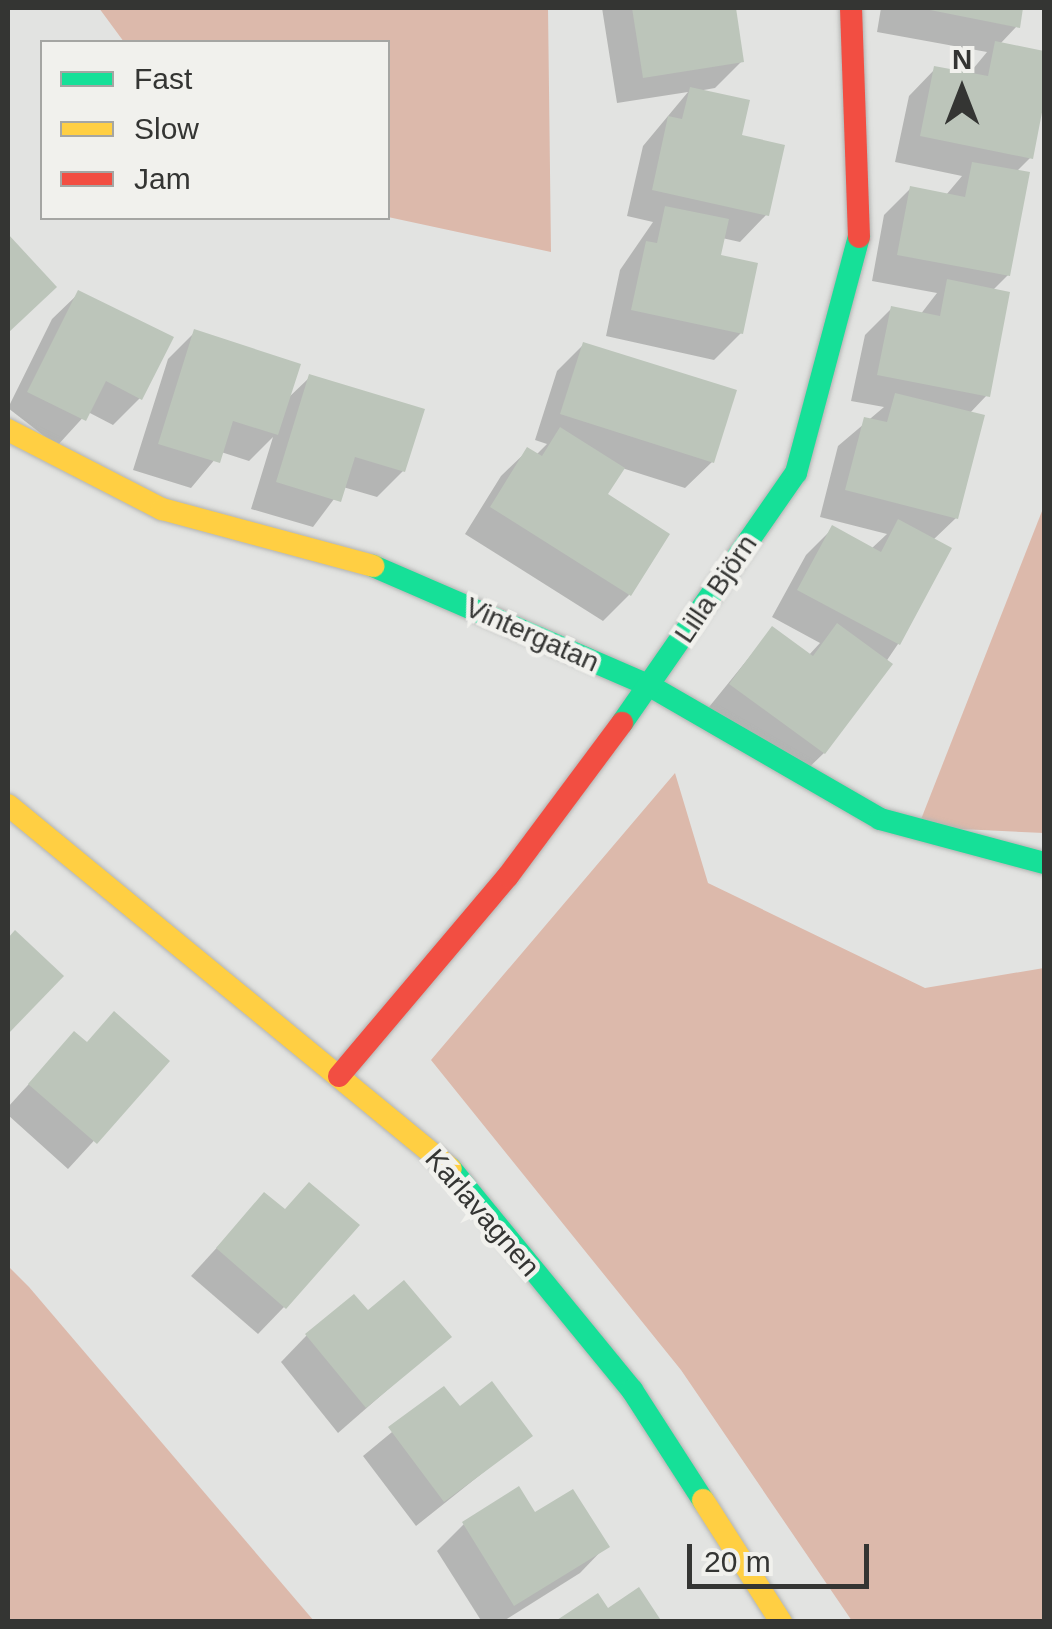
<!DOCTYPE html>
<meta charset="utf-8">
<style>
body{margin:0}
#map{position:relative;width:1052px;height:1629px;overflow:hidden;background:#e2e3e1;font-family:Helvetica,sans-serif}
div>[style]{position:absolute}
[style*='--x']{left:calc(var(--x)*1px);top:calc(var(--y)*1px);width:calc(var(--w)*1px);rotate:calc(var(--a)*1deg)}
.forest>*{inset:0;background:#dcb9ab}
.shadow>*{inset:0;background:#0003}
.building>*{inset:0;background:#bcc5ba}
.roads{filter:drop-shadow(0 0 2px #b2b3b1) drop-shadow(0 0 2px #b2b3b1)}
.fast>*{height:22px;margin:-11px;padding:0 11px;transform-origin:11px;border-radius:11px;background:#16e098}
.slow>*{height:22px;margin:-11px;padding:0 11px;transform-origin:11px;border-radius:11px;background:#ffcf43}
.jam>*{height:22px;margin:-11px;padding:0 11px;transform-origin:11px;border-radius:11px;background:#f24e42}
span{translate:-50% -50%;white-space:nowrap;text-align:center;line-height:1.15;-webkit-text-stroke:9px #f1f1ed;paint-order:stroke}
.street-label{font-size:28px;color:#343533}
.frame{position:absolute;inset:0;border:10px solid #343533;pointer-events:none}
.legend{position:absolute;left:40px;top:40px;width:350px;height:180px;box-sizing:border-box;background:#f1f1ed;border:2px solid #a5a6a3;margin:0;padding:12px 18px;list-style:none;font-size:30px;color:#343533}
.legend li{display:flex;align-items:center;gap:20px;height:50px}
.legend b{width:50px;border:2px solid #a5a6a3}
.north{position:absolute;left:912px;top:40px;width:100px;height:100px;-webkit-text-stroke:8px #f1f1ed;paint-order:stroke;rotate:0deg;font-size:28px;font-weight:700;line-height:40px;text-align:center;color:#343533}
.north::after{content:'';display:block;margin:auto;width:35px;height:45px;background:#343533;clip-path:polygon(50% 0,100% 100%,50% 72%,0 100%)}
.scale{position:absolute;left:687px;top:1544px;width:182px;height:45px;box-sizing:border-box;border:5px solid #343533;border-top:0;padding-left:12px;font-size:30px;line-height:35px;white-space:nowrap;color:#343533;-webkit-text-stroke:8px #f1f1ed;paint-order:stroke}
</style>
<div id="map">
<div class="forest">
<i style="clip-path:polygon(99px 8px,548px 8px,551px 252px,388px 217px,388px 42px,124px 42px)"></i>
<i style="clip-path:polygon(1044px 506px,1044px 833px,918px 827px)"></i>
<i style="clip-path:polygon(675px 773px,708px 883px,925px 988px,1044px 968px,1044px 1621px,852px 1621px,681px 1370px,431px 1060px)"></i>
<i style="clip-path:polygon(8px 1266px,29px 1287px,314px 1621px,8px 1621px)"></i>
</div>
<div class="shadow">
<i style="clip-path:polygon(602px 8px,733px 8px,742px 61px,715px 88px,698px 91px,739px 136px,766px 215px,740px 242px,722px 238px,718px 257px,741px 333px,714px 360px,606px 336px,620px 270px,653px 222px,627px 216px,643px 146px,688px 92px,617px 103px)"></i>
<i style="clip-path:polygon(881px 8px,1021px 8px,1017px 26px,1000px 44px,1044px 53px,1044px 90px,1030px 158px,1016px 172px,1008px 275px,992px 291px,987px 395px,969px 414px,956px 518px,933px 540px,949px 549px,898px 644px,824px 753px,797px 779px,705px 712px,772px 629px,808px 656px,820px 643px,772px 617px,806px 555px,833px 528px,871px 549px,887px 534px,820px 517px,838px 446px,884px 407px,851px 401px,865px 335px,891px 309px,920px 315px,937px 293px,872px 281px,884px 215px,911px 188px,946px 195px,962px 176px,895px 162px,909px 96px,935px 69px,968px 75px,987px 52px,877px 32px)"></i>
<i style="clip-path:polygon(79px 293px,140px 398px,113px 425px,88px 412px,57px 446px,8px 408px,52px 319px)"></i>
<i style="clip-path:polygon(195px 332px,286px 400px,310px 377px,403px 471px,377px 497px,343px 487px,313px 527px,251px 509px,273px 437px,249px 461px,221px 452px,191px 488px,133px 470px,168px 359px)"></i>
<i style="clip-path:polygon(584px 344px,712px 462px,685px 488px,622px 468px,605px 495px,629px 595px,603px 621px,465px 534px,501px 476px,528px 450px,536px 455px,547px 444px,535px 440px,557px 371px)"></i>
<i style="clip-path:polygon(74px 1034px,86px 1044px,166px 1062px,68px 1169px,8px 1115px,8px 1107px)"></i>
<i style="clip-path:polygon(265px 1195px,284px 1307px,258px 1334px,191px 1276px)"></i>
<i style="clip-path:polygon(367px 1314px,449px 1336px,338px 1433px,281px 1362px,307px 1335px)"></i>
<i style="clip-path:polygon(444px 1389px,459px 1409px,530px 1435px,416px 1526px,363px 1456px)"></i>
<i style="clip-path:polygon(534px 1515px,606px 1546px,580px 1573px,502px 1622px,482px 1622px,437px 1551px,464px 1524px)"></i>
</div>
<div class="building">
<i style="clip-path:polygon(632px 8px,736px 8px,744px 62px,643px 78px)"></i>
<i style="clip-path:polygon(920px 8px,1023px 8px,1020px 28px)"></i>
<i style="clip-path:polygon(995px 41px,1044px 51px,1044px 102px,1033px 159px,920px 136px,934px 66px,988px 76px)"></i>
<i style="clip-path:polygon(690px 87px,750px 100px,742px 135px,785px 145px,769px 216px,652px 190px,668px 116px,682px 119px)"></i>
<i style="clip-path:polygon(972px 162px,1030px 172px,1010px 276px,897px 255px,910px 186px,965px 197px)"></i>
<i style="clip-path:polygon(665px 206px,729px 219px,721px 255px,758px 263px,743px 334px,631px 310px,646px 241px,657px 243px)"></i>
<i style="clip-path:polygon(8px 234px,57px 287px,8px 333px)"></i>
<i style="clip-path:polygon(947px 279px,1010px 292px,990px 397px,877px 375px,891px 306px,940px 316px)"></i>
<i style="clip-path:polygon(78px 290px,174px 337px,142px 400px,106px 381px,86px 421px,27px 392px)"></i>
<i style="clip-path:polygon(194px 329px,301px 364px,278px 435px,233px 421px,220px 463px,158px 444px)"></i>
<i style="clip-path:polygon(583px 342px,737px 390px,714px 463px,560px 414px)"></i>
<i style="clip-path:polygon(309px 374px,425px 409px,405px 472px,355px 457px,341px 502px,276px 482px)"></i>
<i style="clip-path:polygon(895px 393px,985px 415px,958px 519px,845px 490px,864px 417px,887px 422px)"></i>
<i style="clip-path:polygon(560px 427px,625px 468px,608px 494px,670px 534px,631px 596px,490px 507px,527px 447px,542px 456px)"></i>
<i style="clip-path:polygon(898px 519px,952px 548px,900px 645px,797px 590px,832px 525px,881px 552px)"></i>
<i style="clip-path:polygon(837px 623px,893px 664px,825px 754px,729px 684px,772px 626px,813px 656px)"></i>
<i style="clip-path:polygon(15px 930px,64px 976px,8px 1034px,8px 938px)"></i>
<i style="clip-path:polygon(114px 1011px,170px 1061px,97px 1144px,28px 1084px,74px 1031px,87px 1042px)"></i>
<i style="clip-path:polygon(309px 1182px,360px 1225px,286px 1309px,216px 1248px,264px 1192px,285px 1209px)"></i>
<i style="clip-path:polygon(404px 1280px,452px 1337px,366px 1408px,305px 1334px,354px 1294px,368px 1310px)"></i>
<i style="clip-path:polygon(492px 1381px,533px 1436px,444px 1502px,388px 1427px,444px 1386px,460px 1406px)"></i>
<i style="clip-path:polygon(519px 1486px,535px 1512px,573px 1489px,610px 1547px,514px 1606px,462px 1522px)"></i>
<i style="clip-path:polygon(639px 1587px,662px 1622px,554px 1622px,598px 1593px,608px 1608px)"></i>
</div>
<div class="roads">
<div class="fast">
<i style="--x:373;--y:566;--w:302;--a:23.4"></i>
<i style="--x:650;--y:686;--w:266;--a:30"></i>
<i style="--x:880;--y:819;--w:170;--a:15"></i>
<i style="--x:622;--y:723;--w:305;--a:-55.2"></i>
<i style="--x:796;--y:473;--w:244;--a:-75.1"></i>
<i style="--x:451;--y:1169;--w:286;--a:50.7"></i>
<i style="--x:632;--y:1390;--w:131;--a:57.2"></i>
</div>
<div class="slow">
<i style="--x:8;--y:430;--w:173;--a:27.2"></i>
<i style="--x:162;--y:509;--w:219;--a:15.1"></i>
<i style="--x:8;--y:805;--w:573;--a:39.41"></i>
<i style="--x:703;--y:1500;--w:145;--a:57.4"></i>
</div>
<div class="jam">
<i style="--x:851;--y:8;--w:229;--a:88"></i>
<i style="--x:339;--y:1076;--w:262;--a:-49.8"></i>
<i style="--x:508;--y:876;--w:191;--a:-53.3"></i>
</div>
</div>
<div class="street-label">
<span style="left:716px;top:589px;rotate:-56deg">Lilla Björn</span>
<span style="left:532px;top:635px;rotate:24deg">Vintergatan</span>
<span style="left:482px;top:1213px;rotate:49deg">Karlavagnen</span>
</div>
<div class="frame"></div>
<ul class="legend">
<li><b style="height:12px;background:#16e098"></b>Fast</li>
<li><b style="height:12px;background:#ffcf43"></b>Slow</li>
<li><b style="height:12px;background:#f24e42"></b>Jam</li>
</ul>
<div class="north">N</div>
<div class="scale">20 m</div>
</div>
